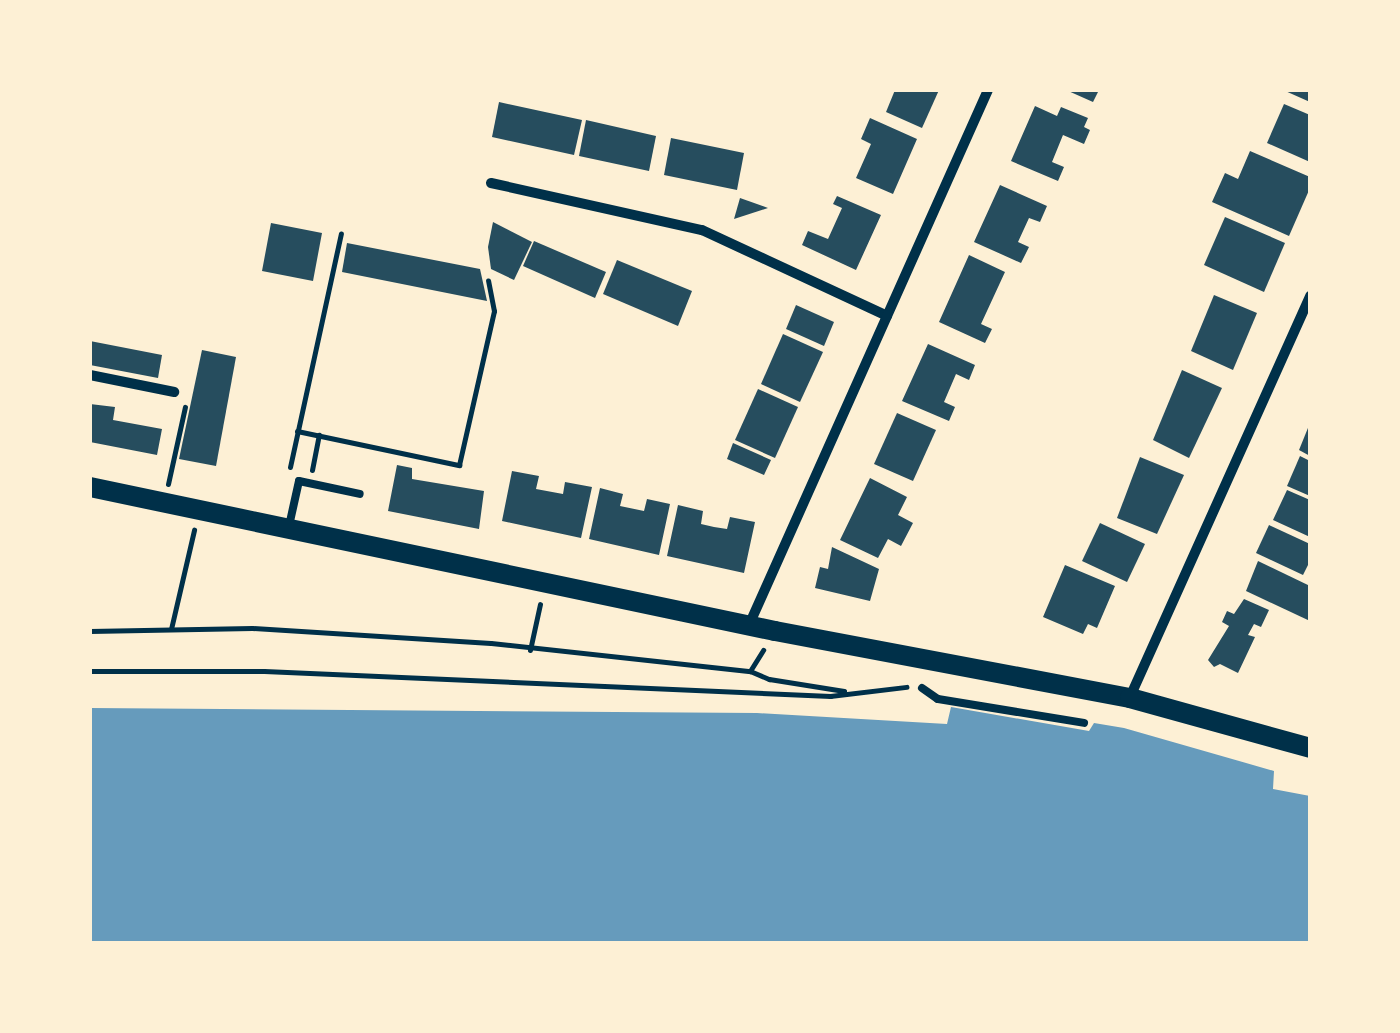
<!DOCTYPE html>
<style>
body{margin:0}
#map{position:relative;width:1400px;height:1033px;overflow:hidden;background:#fdf0d5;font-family:Karla,sans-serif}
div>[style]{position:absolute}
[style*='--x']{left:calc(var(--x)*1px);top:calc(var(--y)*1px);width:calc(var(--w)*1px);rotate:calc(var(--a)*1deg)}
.water>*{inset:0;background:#669bbc}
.building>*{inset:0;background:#264d5e}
.path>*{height:5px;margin:-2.5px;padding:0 2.5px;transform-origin:2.5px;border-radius:2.5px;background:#003049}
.service>*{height:8px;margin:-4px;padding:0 4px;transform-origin:4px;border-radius:4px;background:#003049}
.minor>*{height:10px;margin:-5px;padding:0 5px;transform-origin:5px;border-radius:5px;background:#003049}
.secondary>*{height:20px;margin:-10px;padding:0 10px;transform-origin:10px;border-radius:10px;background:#003049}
span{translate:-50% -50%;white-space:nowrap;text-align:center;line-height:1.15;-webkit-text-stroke:8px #fdf0d5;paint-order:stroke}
.frame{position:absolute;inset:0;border:92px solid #fdf0d5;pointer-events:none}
</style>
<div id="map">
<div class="water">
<i style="clip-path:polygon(951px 707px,1089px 731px,1094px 723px,1124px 728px,1274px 771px,1273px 789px,1310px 796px,1310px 943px,90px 943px,90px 708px,757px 713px,947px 724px)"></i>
</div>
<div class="building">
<i style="clip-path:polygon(895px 90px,939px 90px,922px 128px,886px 112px)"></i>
<i style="clip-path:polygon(1066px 90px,1099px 90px,1093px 102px)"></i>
<i style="clip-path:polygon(1283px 90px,1310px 90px,1310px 102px)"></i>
<i style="clip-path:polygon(499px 102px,582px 120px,574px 155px,492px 137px)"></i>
<i style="clip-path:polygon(1284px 104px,1310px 115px,1310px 162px,1267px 143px)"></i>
<i style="clip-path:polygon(1035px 106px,1057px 116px,1061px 107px,1088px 118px,1084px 127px,1090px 130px,1084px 144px,1063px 135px,1052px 162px,1064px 167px,1058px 181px,1011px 161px)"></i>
<i style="clip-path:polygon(870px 118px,917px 139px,893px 194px,856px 178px,871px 144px,861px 139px)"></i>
<i style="clip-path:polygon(586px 120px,656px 136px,649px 171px,579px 156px)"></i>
<i style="clip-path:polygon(671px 138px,744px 153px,737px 190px,664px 175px)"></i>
<i style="clip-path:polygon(1250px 151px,1310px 177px,1310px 188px,1289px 236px,1212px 202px,1225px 173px,1238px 179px)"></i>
<i style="clip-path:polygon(1000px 185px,1047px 206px,1040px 222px,1029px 218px,1018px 242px,1029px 247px,1021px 263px,974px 242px)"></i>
<i style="clip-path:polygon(837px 196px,881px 215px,856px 270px,802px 245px,808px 231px,828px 239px,842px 208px,833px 204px)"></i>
<i style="clip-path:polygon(740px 198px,768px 208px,734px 219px)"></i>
<i style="clip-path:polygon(1225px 217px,1285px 243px,1264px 292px,1204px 265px)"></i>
<i style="clip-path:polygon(493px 222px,532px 242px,514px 280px,491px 269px,488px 247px)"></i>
<i style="clip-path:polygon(271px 223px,322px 233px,313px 281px,262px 271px)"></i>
<i style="clip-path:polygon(534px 241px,606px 272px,595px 298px,523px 266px)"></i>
<i style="clip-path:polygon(347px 243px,480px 269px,487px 301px,342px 272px)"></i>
<i style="clip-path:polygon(969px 255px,1005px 272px,981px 324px,992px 329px,985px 343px,939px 322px)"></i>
<i style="clip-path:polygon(617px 260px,692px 291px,678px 326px,603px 294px)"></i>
<i style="clip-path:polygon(1214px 295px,1257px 313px,1233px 370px,1191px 351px)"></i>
<i style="clip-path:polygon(796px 305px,834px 322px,824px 346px,786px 329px)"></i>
<i style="clip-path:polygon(783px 334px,823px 352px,800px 402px,761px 384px)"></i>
<i style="clip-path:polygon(90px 341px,162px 355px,158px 378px,90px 365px)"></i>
<i style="clip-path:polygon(928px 344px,975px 365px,969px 380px,956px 374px,944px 402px,955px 407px,949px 421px,902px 401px)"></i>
<i style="clip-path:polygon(202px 350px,236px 357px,216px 466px,179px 459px)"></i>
<i style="clip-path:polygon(1182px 370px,1222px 388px,1189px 458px,1153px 440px)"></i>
<i style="clip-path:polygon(758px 389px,798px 407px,775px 458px,735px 440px)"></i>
<i style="clip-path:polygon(90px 404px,115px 407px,113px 420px,162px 429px,157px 455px,90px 442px)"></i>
<i style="clip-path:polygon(897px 413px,936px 430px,913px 481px,874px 464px)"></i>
<i style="clip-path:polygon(1310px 423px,1310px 456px,1299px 450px)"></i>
<i style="clip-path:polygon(733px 443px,771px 460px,764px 475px,727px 459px)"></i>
<i style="clip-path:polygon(1300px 456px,1310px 461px,1310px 496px,1287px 486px)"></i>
<i style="clip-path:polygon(1140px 457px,1184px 475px,1157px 534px,1117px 518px)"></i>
<i style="clip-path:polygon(397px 465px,412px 468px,412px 479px,484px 491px,479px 529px,388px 511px)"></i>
<i style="clip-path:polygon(512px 471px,539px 476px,536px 489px,563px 494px,565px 482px,592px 487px,581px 538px,502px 521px)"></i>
<i style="clip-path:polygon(870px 478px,907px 497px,898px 515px,913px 523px,901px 546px,888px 539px,878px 558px,840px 540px)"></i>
<i style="clip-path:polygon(600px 488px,623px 494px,620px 506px,644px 511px,647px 499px,670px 504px,659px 555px,589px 539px)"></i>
<i style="clip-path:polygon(1287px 490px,1310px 500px,1310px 537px,1273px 520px)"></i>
<i style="clip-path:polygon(678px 505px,703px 511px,701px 524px,714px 527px,727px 529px,730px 517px,755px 522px,744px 573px,667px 556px)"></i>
<i style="clip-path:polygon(1100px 523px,1145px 544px,1127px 582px,1082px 561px)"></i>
<i style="clip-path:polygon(1269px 525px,1310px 544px,1310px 561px,1303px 575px,1256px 553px)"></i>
<i style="clip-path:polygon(832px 547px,879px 569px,870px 601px,815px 588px,820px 567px,828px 569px)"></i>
<i style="clip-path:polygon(1258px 561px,1310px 586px,1310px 621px,1246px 591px)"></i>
<i style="clip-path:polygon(1065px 565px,1115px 586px,1097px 628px,1088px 624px,1083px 634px,1043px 617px)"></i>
<i style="clip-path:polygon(1244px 599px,1269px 610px,1261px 627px,1254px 624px,1248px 635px,1255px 637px,1238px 673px,1220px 664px,1214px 667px,1208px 660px,1229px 626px,1222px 622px,1227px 611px,1234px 614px)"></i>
</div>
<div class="path">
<i style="--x:297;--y:431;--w:166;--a:11.9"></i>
<i style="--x:459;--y:465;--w:158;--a:-77.2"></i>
<i style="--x:494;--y:311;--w:31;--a:-101"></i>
<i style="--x:290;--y:467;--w:239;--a:-77.7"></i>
<i style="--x:312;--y:470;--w:36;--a:-79"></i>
<i style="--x:168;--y:484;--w:79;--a:-77.6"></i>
<i style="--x:171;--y:629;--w:102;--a:-76.9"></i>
<i style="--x:90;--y:631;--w:162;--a:-1.1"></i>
<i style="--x:252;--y:628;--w:239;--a:3.6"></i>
<i style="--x:491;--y:643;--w:261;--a:6.2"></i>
<i style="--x:750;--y:671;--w:25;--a:-58"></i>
<i style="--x:530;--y:650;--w:47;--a:-77.7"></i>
<i style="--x:90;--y:671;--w:174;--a:0"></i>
<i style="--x:264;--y:671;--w:567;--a:2.53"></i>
<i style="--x:830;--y:696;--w:77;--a:-6.8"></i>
<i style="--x:750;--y:671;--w:21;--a:23"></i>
<i style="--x:769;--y:679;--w:76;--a:9.1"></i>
</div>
<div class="service">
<i style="--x:289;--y:526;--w:46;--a:-77.5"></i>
<i style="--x:299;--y:481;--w:62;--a:12"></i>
<i style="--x:922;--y:688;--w:19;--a:35"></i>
<i style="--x:938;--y:699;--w:148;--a:9.3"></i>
</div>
<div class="minor">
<i style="--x:491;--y:183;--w:216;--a:12.6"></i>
<i style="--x:702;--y:230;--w:204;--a:24.9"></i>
<i style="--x:90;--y:375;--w:86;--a:11.4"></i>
<i style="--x:749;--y:625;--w:586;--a:-65.93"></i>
<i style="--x:1130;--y:697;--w:440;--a:-65.8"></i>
</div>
<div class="secondary">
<i style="--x:90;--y:487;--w:700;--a:11.87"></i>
<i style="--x:775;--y:631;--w:361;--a:10.7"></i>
<i style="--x:1130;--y:698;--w:187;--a:15.5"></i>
</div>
<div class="frame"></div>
</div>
